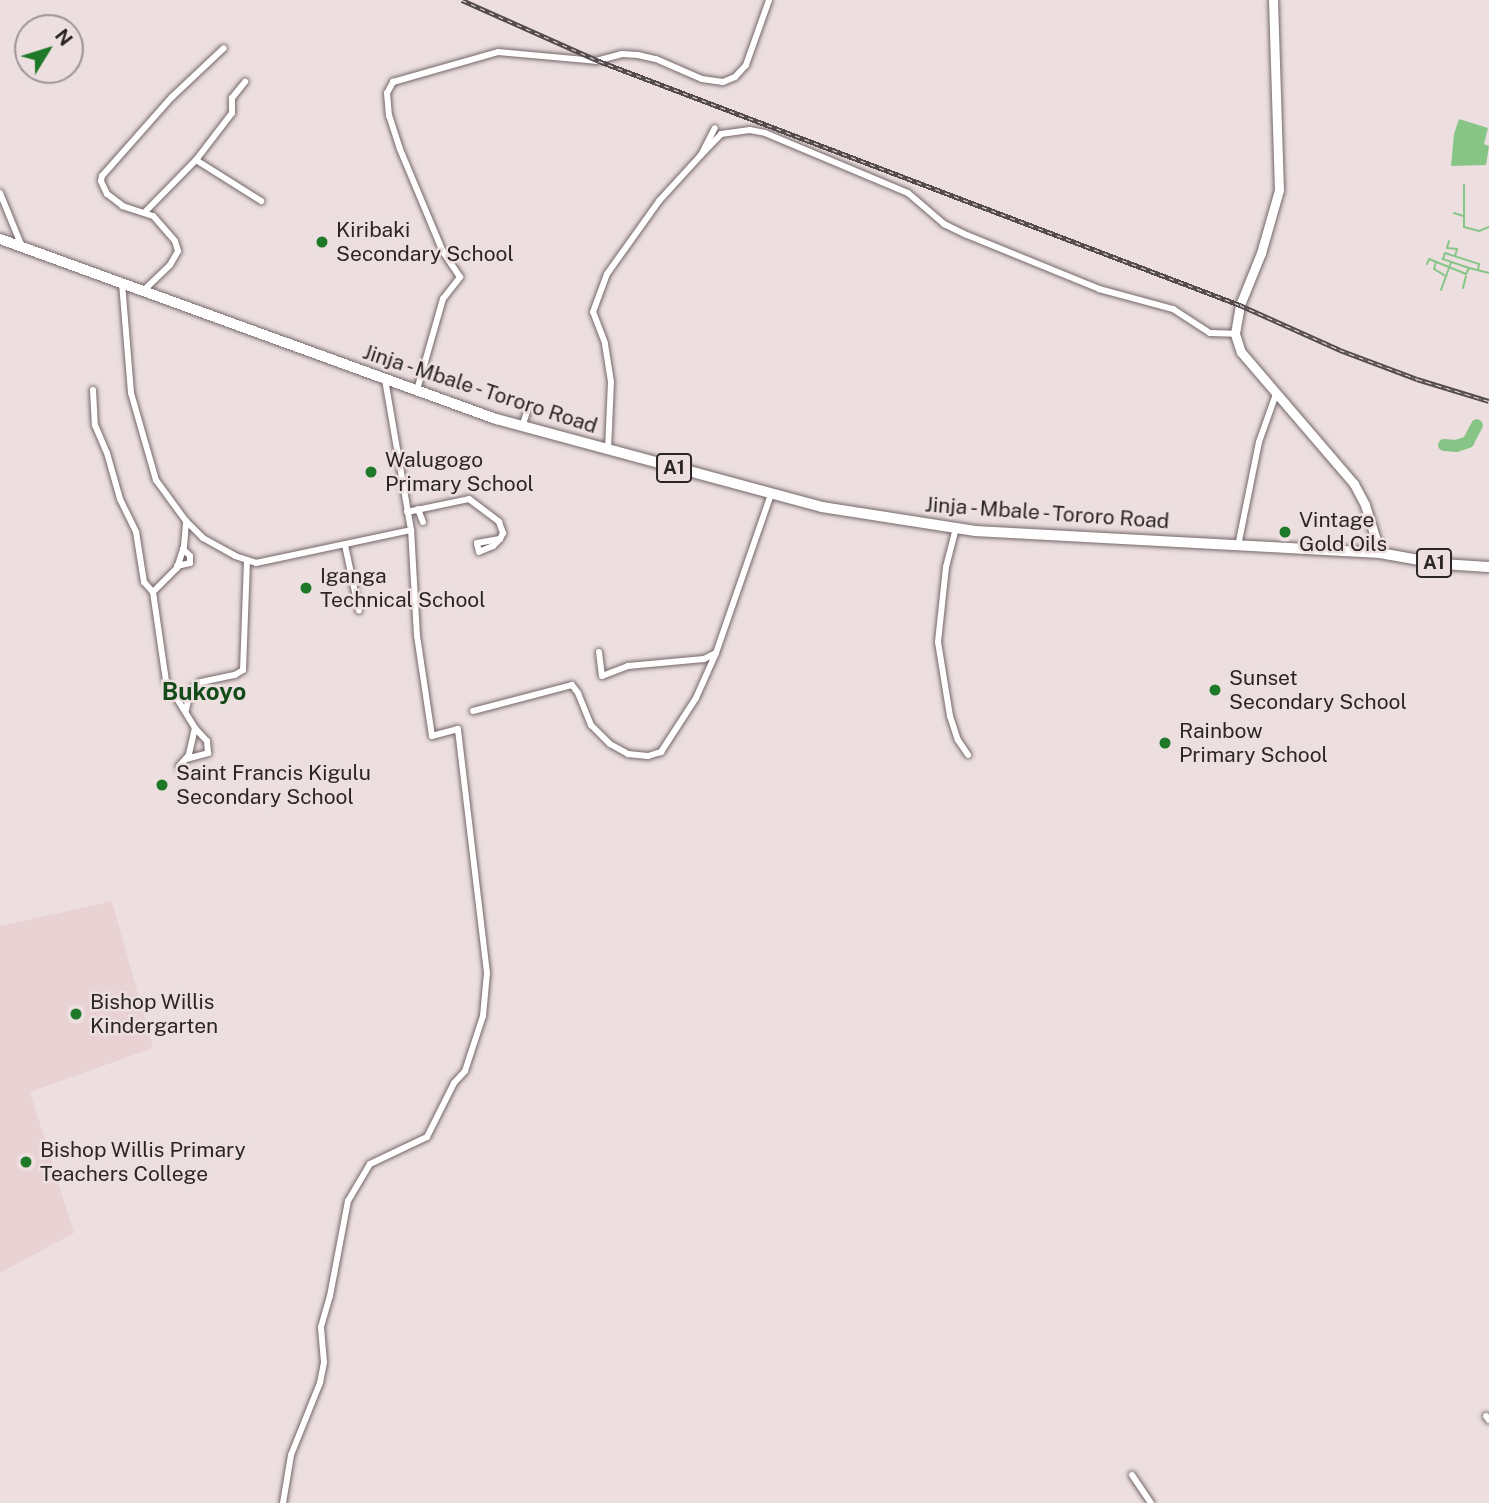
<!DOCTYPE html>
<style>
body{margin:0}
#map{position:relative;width:1489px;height:1503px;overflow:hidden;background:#eddfe0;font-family:"Public Sans",sans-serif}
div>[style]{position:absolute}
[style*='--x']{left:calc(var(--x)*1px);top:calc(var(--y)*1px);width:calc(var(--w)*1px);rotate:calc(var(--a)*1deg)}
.built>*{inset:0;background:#e9d2d3}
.water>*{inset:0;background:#87c587}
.stream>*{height:2px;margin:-1px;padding:0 1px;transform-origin:1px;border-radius:1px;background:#87c587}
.river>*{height:12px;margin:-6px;padding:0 6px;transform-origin:6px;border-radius:6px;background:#87c587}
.roads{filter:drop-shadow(0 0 2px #746768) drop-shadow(0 0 2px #746768)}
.minor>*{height:6px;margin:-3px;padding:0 3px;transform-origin:3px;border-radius:3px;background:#fff}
.secondary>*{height:9px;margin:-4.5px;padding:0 4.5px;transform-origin:4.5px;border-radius:4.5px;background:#fff}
.primary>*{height:10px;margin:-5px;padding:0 5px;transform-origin:5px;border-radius:5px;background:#fff}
.rail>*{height:4.5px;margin-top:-2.25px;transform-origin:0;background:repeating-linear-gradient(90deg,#eddfe0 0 5px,#534b4c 0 10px);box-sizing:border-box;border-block:2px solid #534b4c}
.dots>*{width:19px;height:19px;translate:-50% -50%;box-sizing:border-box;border:4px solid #eddfe0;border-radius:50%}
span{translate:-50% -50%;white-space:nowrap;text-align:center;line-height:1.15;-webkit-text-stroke:5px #eddfe0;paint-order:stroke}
.shield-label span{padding:2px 5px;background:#eddfe0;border:2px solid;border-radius:5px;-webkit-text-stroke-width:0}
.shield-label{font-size:19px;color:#2b2526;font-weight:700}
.poi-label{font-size:21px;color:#2b2526}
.left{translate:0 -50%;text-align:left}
.street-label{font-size:21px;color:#2b2526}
.quarter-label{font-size:24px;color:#124b17;font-weight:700}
.north{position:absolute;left:14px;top:14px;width:70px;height:70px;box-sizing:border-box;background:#eddfe0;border:2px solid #9f9596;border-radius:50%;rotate:52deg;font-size:19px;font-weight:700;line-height:28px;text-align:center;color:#2b2526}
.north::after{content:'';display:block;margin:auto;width:24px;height:32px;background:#1d7827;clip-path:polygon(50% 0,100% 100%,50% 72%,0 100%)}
</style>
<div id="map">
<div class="built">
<i style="clip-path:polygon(112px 901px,153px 1048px,30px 1092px,74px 1233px,0 1273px,0 926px)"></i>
</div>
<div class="water">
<i style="clip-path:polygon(1459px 119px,1488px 128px,1484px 144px,1489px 146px,1486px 165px,1451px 166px,1454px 134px)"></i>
</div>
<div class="stream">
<i style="--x:1464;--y:185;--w:42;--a:90"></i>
<i style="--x:1464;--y:227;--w:16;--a:15"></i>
<i style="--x:1479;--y:231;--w:11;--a:-22"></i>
<i style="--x:1454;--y:213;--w:9;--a:18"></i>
<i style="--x:1449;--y:241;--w:7;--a:106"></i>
<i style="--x:1447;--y:248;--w:10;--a:6"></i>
<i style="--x:1457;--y:249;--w:7;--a:106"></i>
<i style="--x:1436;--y:262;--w:7;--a:106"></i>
<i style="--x:1434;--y:269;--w:12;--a:31"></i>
<i style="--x:1427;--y:264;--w:5;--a:-68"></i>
<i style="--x:1429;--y:259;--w:40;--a:22"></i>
<i style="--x:1466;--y:274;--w:7;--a:-63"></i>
<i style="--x:1469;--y:268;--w:21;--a:14"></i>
<i style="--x:1469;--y:268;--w:28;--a:-161"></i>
<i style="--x:1443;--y:259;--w:6;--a:-72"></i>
<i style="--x:1445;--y:253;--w:36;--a:18"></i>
<i style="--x:1479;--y:264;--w:6;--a:99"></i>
<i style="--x:1463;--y:288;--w:12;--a:-76"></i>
<i style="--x:1441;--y:290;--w:29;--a:-70"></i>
</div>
<div class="river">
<i style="--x:1444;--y:445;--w:12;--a:5"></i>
<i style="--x:1456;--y:446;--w:13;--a:-18"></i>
<i style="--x:1468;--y:442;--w:19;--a:-62"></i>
</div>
<div class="roads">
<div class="minor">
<i style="--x:701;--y:155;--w:29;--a:-46"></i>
<i style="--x:721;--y:134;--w:29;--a:-8"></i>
<i style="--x:750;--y:130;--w:15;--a:11"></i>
<i style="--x:765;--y:133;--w:155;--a:22.8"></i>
<i style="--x:908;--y:193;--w:48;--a:40.7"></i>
<i style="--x:944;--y:224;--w:25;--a:26"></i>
<i style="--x:967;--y:235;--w:143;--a:22.2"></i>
<i style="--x:1099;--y:289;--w:77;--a:15.1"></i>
<i style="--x:1173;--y:309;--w:44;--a:33"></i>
<i style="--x:1210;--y:333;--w:25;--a:2"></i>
<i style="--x:196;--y:160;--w:59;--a:-52.5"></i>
<i style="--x:232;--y:113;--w:15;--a:-90"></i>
<i style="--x:232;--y:98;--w:21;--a:-51"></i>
<i style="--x:0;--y:193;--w:58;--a:67.8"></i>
<i style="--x:145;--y:212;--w:73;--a:-45.6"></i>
<i style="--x:196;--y:160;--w:77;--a:32.2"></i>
<i style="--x:122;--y:283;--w:110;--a:85.3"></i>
<i style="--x:131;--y:393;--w:91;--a:74"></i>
<i style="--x:156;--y:480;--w:51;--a:53.8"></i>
<i style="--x:186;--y:521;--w:24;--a:45"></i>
<i style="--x:203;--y:538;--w:37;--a:29"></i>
<i style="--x:235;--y:556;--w:22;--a:18"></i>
<i style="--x:256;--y:563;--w:158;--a:-12"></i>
<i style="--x:143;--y:291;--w:37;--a:-44"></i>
<i style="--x:170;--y:265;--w:16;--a:-60"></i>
<i style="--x:178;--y:251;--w:10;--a:-107"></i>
<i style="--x:175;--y:241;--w:33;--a:-131"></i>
<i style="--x:153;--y:216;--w:32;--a:-162"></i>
<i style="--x:123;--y:206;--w:20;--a:-143"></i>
<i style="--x:107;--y:194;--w:14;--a:-115"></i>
<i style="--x:101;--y:181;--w:5;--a:-79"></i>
<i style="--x:102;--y:176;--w:106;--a:-48.5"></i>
<i style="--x:172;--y:97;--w:71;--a:-43.3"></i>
<i style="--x:93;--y:390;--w:35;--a:87"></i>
<i style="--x:95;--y:425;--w:30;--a:67"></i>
<i style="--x:107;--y:453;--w:48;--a:74.2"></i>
<i style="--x:120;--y:499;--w:37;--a:64"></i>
<i style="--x:136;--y:532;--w:51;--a:80.9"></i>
<i style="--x:144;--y:582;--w:13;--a:48"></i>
<i style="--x:153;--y:592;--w:90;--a:81.7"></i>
<i style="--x:166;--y:681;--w:55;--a:58.3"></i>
<i style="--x:195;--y:728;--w:28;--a:103"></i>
<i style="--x:189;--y:755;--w:15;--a:132"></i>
<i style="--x:417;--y:390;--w:95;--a:-74.1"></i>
<i style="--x:443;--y:299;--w:28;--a:-52"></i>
<i style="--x:460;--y:277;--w:30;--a:-124"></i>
<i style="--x:443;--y:252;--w:112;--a:-112.7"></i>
<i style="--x:400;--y:149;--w:35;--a:-108"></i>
<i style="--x:389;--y:116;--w:23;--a:-95"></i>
<i style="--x:387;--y:93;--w:13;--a:-61"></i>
<i style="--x:393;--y:82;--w:109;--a:-15.9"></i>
<i style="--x:498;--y:52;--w:98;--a:5.2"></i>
<i style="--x:596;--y:61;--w:27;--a:-15"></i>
<i style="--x:622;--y:54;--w:16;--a:4"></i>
<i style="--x:638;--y:55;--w:18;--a:13"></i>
<i style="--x:656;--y:59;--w:50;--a:23.5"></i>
<i style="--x:702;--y:79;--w:21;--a:8"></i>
<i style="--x:723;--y:82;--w:13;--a:-23"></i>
<i style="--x:735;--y:77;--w:16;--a:-47"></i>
<i style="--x:746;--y:65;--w:69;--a:-70.5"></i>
<i style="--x:522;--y:427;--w:22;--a:-72"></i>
<i style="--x:608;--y:450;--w:68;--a:-87.5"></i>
<i style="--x:611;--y:382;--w:39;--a:-99"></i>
<i style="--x:605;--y:343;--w:33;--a:-111"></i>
<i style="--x:593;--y:312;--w:40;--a:-69.8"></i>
<i style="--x:607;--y:274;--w:90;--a:-54.5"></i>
<i style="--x:659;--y:201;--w:62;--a:-47.6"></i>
<i style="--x:701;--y:155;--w:30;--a:-63"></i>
<i style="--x:418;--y:509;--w:14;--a:69"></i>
<i style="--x:407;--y:512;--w:63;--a:-11.8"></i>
<i style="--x:469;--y:499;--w:38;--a:37"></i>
<i style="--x:499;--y:522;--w:12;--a:70"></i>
<i style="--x:503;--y:533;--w:7;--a:117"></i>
<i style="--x:500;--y:539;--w:10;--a:135"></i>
<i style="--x:493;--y:546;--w:15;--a:157"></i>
<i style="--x:479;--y:552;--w:9;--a:-103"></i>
<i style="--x:477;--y:543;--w:23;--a:-10"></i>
<i style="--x:956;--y:528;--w:40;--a:104.4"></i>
<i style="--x:946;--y:567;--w:75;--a:96.1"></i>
<i style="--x:938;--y:642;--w:75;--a:80.8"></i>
<i style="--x:950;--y:716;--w:25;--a:72"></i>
<i style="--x:958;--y:740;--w:18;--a:56"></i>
<i style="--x:345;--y:545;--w:67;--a:78"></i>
<i style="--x:1238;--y:546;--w:106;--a:-78.6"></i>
<i style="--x:1259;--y:442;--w:51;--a:-70.5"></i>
<i style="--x:177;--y:566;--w:13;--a:-13"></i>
<i style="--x:190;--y:563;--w:7;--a:-90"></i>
<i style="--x:190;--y:556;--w:10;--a:-135"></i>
<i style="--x:153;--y:592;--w:34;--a:-45"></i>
<i style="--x:177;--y:568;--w:23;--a:-72"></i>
<i style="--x:184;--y:546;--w:25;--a:-85"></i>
<i style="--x:599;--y:652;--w:24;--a:83"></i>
<i style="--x:602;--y:676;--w:28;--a:-21"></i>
<i style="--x:628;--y:666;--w:76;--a:-5.3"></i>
<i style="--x:704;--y:659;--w:13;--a:-27"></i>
<i style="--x:186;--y:710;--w:19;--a:-78"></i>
<i style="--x:190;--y:691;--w:14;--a:-39"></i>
<i style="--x:201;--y:682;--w:35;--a:-12"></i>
<i style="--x:235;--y:675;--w:9;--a:-32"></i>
<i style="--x:243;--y:670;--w:110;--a:-87.9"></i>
<i style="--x:473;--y:711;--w:102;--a:-14.7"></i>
<i style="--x:572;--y:685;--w:10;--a:53"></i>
<i style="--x:578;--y:693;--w:35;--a:68"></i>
<i style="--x:591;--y:725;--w:27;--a:45"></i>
<i style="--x:610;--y:744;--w:21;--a:29"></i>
<i style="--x:628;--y:754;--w:20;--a:6"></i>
<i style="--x:648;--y:756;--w:14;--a:-17"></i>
<i style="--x:661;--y:752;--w:64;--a:-57.1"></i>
<i style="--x:696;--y:698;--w:49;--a:-66"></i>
<i style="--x:716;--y:653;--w:168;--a:-70.9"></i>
<i style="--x:186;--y:759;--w:23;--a:-15"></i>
<i style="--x:208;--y:753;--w:12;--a:-95"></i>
<i style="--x:207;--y:741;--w:18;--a:-133"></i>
<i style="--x:1486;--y:1416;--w:5;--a:53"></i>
<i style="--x:1132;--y:1475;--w:34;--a:56"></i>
<i style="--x:283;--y:1503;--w:49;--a:-80.5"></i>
<i style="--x:291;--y:1455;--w:78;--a:-68.1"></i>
<i style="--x:320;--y:1383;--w:21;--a:-79"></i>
<i style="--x:324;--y:1362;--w:35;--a:-95"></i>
<i style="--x:321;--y:1327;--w:32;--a:-74"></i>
<i style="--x:330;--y:1296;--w:97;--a:-79.3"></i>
<i style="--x:348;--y:1201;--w:43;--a:-59.3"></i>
<i style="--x:370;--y:1164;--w:63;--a:-25.3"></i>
<i style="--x:427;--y:1137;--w:60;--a:-63.4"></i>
<i style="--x:454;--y:1083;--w:16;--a:-47"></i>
<i style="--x:465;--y:1071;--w:58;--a:-71.9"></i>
<i style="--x:483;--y:1016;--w:43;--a:-84.7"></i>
<i style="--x:487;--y:973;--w:246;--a:-96.8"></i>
<i style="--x:458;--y:729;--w:27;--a:165"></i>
<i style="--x:432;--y:736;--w:101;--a:-98.5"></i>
<i style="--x:417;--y:636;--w:106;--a:-93.2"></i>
<i style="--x:411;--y:530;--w:153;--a:-99.8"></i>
</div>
<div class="secondary">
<i style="--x:1273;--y:0;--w:190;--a:88.2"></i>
<i style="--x:1279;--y:190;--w:66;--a:105.9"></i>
<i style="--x:1261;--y:253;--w:56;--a:112"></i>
<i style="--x:1240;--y:305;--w:29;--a:100"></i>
<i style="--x:1235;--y:334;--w:19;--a:72"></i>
<i style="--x:1241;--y:352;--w:174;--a:49.4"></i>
<i style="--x:1354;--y:484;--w:24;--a:62"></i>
<i style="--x:1365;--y:505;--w:50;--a:72.6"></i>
</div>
<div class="primary">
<i style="--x:0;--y:239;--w:528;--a:19.95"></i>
<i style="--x:496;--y:419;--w:338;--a:15.1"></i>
<i style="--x:822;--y:507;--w:155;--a:8.9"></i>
<i style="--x:975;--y:531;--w:406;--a:3.1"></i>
<i style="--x:1380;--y:553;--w:63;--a:10.1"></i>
<i style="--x:1442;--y:564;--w:47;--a:3.7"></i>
</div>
</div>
<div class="rail">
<i style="--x:462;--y:0;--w:150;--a:24"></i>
<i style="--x:599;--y:61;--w:686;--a:20.84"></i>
<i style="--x:1240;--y:305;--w:110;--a:24.2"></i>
<i style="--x:1340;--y:350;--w:82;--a:20.6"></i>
<i style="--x:1417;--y:379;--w:75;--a:17"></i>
</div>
<div class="dots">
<i style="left:322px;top:242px;background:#1d7827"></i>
<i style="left:371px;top:472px;background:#1d7827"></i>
<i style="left:1285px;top:532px;background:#1d7827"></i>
<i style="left:306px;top:588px;background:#1d7827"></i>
<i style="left:1215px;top:690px;background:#1d7827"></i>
<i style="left:1165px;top:743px;background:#1d7827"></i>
<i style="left:162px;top:785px;background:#1d7827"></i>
<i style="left:76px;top:1014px;background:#1d7827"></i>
<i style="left:26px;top:1162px;background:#1d7827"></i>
</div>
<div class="shield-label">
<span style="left:674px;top:468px">A1</span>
<span style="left:1434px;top:563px">A1</span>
</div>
<div class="poi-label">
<span class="left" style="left:336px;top:242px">Kiribaki<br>Secondary School</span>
<span class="left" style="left:385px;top:472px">Walugogo<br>Primary School</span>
<span class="left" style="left:1299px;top:532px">Vintage<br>Gold Oils</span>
<span class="left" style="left:320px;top:588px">Iganga<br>Technical School</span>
<span class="left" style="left:1229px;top:690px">Sunset<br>Secondary School</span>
<span class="left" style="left:1179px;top:743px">Rainbow<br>Primary School</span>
<span class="left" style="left:176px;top:785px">Saint Francis Kigulu<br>Secondary School</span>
<span class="left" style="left:90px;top:1014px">Bishop Willis<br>Kindergarten</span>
<span class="left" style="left:40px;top:1162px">Bishop Willis Primary<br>Teachers College</span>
</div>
<div class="street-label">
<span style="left:480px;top:389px;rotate:18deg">Jinja - Mbale - Tororo Road</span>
<span style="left:1047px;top:513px;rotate:4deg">Jinja - Mbale - Tororo Road</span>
</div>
<div class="quarter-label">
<span style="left:204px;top:692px">Bukoyo</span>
</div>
<div class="north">N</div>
</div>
